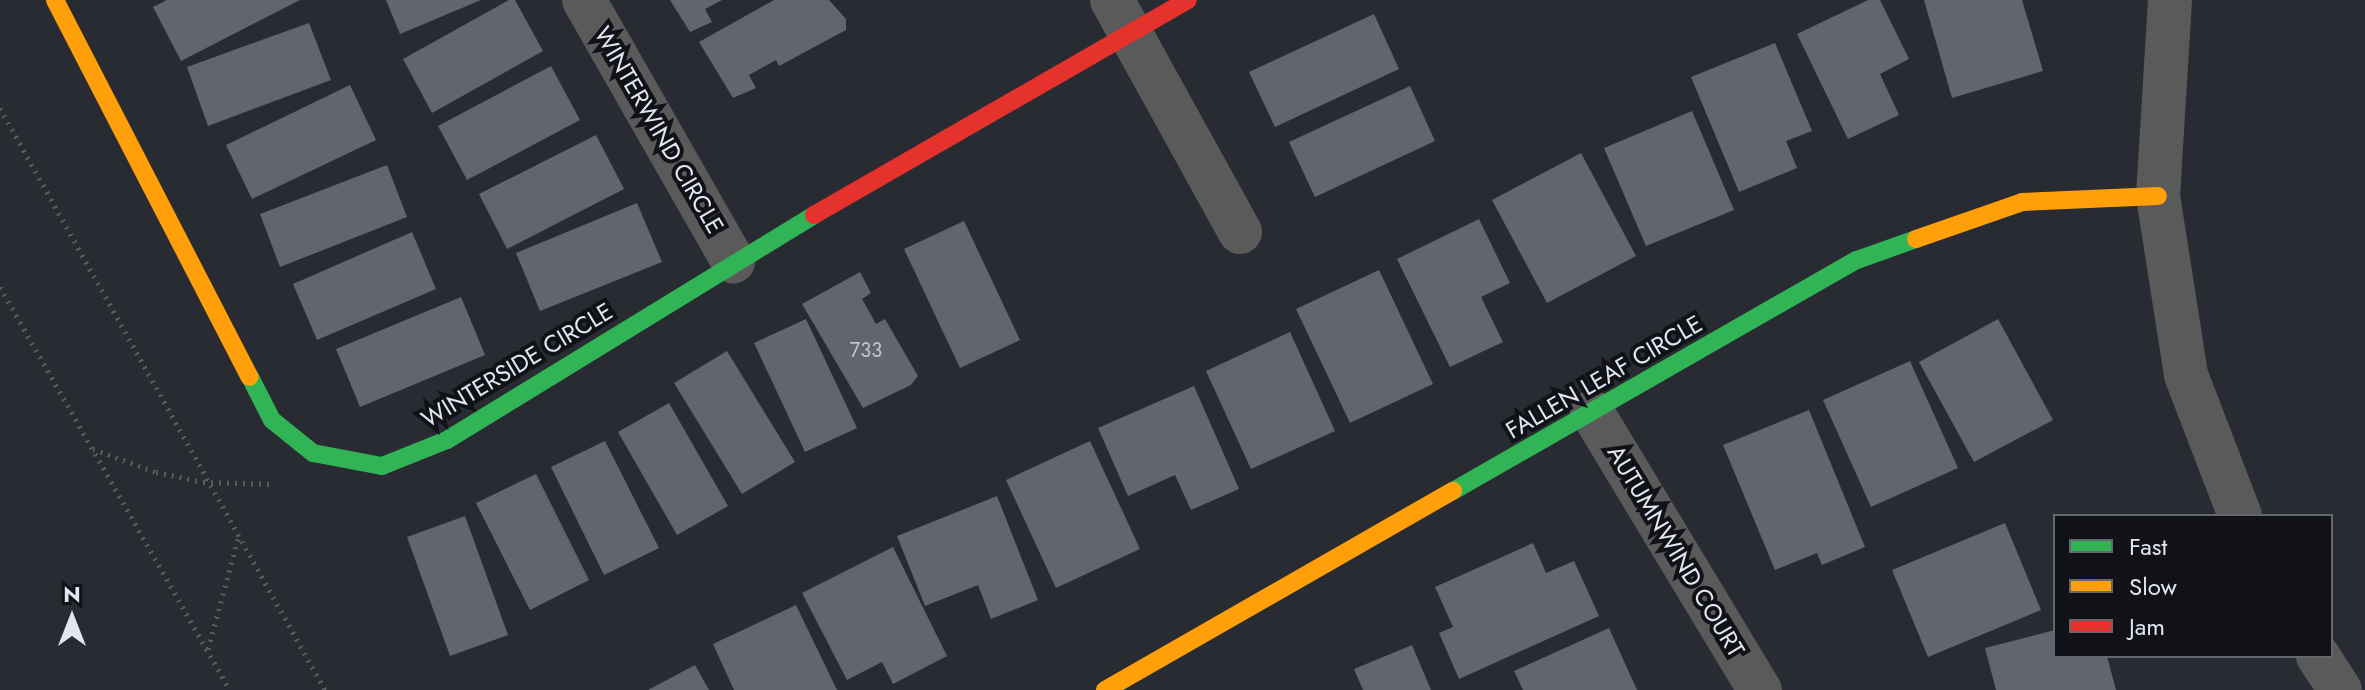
<!DOCTYPE html>
<style>
body{margin:0}
#map{position:relative;width:2365px;height:690px;overflow:hidden;background:#292b33;font-family:Jost,sans-serif}
div>[style]{position:absolute}
[style*='--x']{left:calc(var(--x)*1px);top:calc(var(--y)*1px);width:calc(var(--w)*1px);rotate:calc(var(--a)*1deg)}
.building>*{inset:0;background:#62646f}
.path>*{height:5px;margin-top:-2.5px;transform-origin:0;background:repeating-linear-gradient(90deg,#5a5b5d 0 2px,transparent 0 8px)}
.street>*{height:44px;margin:-22px;padding:0 22px;transform-origin:22px;border-radius:22px;background:#5b5a5a}
.fast>*{height:18px;margin:-9px;padding:0 9px;transform-origin:9px;border-radius:9px;background:#30b455}
.slow>*{height:18px;margin:-9px;padding:0 9px;transform-origin:9px;border-radius:9px;background:#ff9f0a}
.jam>*{height:18px;margin:-9px;padding:0 9px;transform-origin:9px;border-radius:9px;background:#e5322d}
span{translate:-50% -50%;white-space:nowrap;text-align:center;line-height:1.15;-webkit-text-stroke:8px #101218;paint-order:stroke}
.number-label{font-size:20px;color:#c3c6d0}
.number-label span{-webkit-text-stroke-width:0}
.street-label{font-size:24px;color:#e3e6f0}
.legend{position:absolute;left:2053px;top:514px;width:280px;height:144px;box-sizing:border-box;background:#101218;border:2px solid #64676e;margin:0;padding:10px 14px;list-style:none;font-size:24px;color:#e3e6f0}
.legend li{display:flex;align-items:center;gap:16px;height:40px}
.legend b{width:40px;border:2px solid #64676e}
.north{position:absolute;left:32px;top:578px;width:80px;height:80px;-webkit-text-stroke:6px #101218;paint-order:stroke;rotate:0deg;font-size:22px;font-weight:700;line-height:32px;text-align:center;color:#e3e6f0}
.north::after{content:'';display:block;margin:auto;width:28px;height:36px;background:#e3e6f0;clip-path:polygon(50% 0,100% 100%,50% 72%,0 100%)}
</style>
<div id="map">
<div class="building">
<i style="clip-path:polygon(167px 0,300px 0,181px 61px,153px 7px)"></i>
<i style="clip-path:polygon(386px 0,481px 0,400px 34px)"></i>
<i style="clip-path:polygon(509px 0,515px 0,543px 51px,432px 113px,403px 59px)"></i>
<i style="clip-path:polygon(670px 0,722px 0,705px 9px,712px 22px,690px 32px)"></i>
<i style="clip-path:polygon(774px 0,829px 0,846px 19px,846px 30px,779px 66px,776px 60px,749px 75px,756px 88px,733px 98px,699px 42px)"></i>
<i style="clip-path:polygon(1868px 0,1880px 0,1909px 59px,1880px 74px,1899px 115px,1848px 139px,1797px 34px)"></i>
<i style="clip-path:polygon(1924px 0,2022px 0,2043px 71px,1952px 98px)"></i>
<i style="clip-path:polygon(1374px 14px,1399px 69px,1275px 127px,1249px 72px)"></i>
<i style="clip-path:polygon(309px 23px,331px 80px,208px 126px,187px 67px)"></i>
<i style="clip-path:polygon(1775px 43px,1812px 131px,1786px 141px,1797px 168px,1739px 192px,1691px 77px)"></i>
<i style="clip-path:polygon(551px 66px,580px 120px,467px 180px,438px 126px)"></i>
<i style="clip-path:polygon(350px 85px,376px 140px,252px 199px,226px 145px)"></i>
<i style="clip-path:polygon(1410px 86px,1435px 141px,1315px 197px,1289px 142px)"></i>
<i style="clip-path:polygon(1692px 111px,1734px 210px,1646px 246px,1604px 148px)"></i>
<i style="clip-path:polygon(596px 135px,624px 189px,507px 249px,479px 194px)"></i>
<i style="clip-path:polygon(1581px 153px,1636px 256px,1547px 303px,1492px 200px)"></i>
<i style="clip-path:polygon(387px 165px,407px 217px,280px 267px,260px 214px)"></i>
<i style="clip-path:polygon(637px 203px,662px 262px,540px 311px,516px 253px)"></i>
<i style="clip-path:polygon(1479px 219px,1510px 283px,1481px 297px,1503px 342px,1450px 367px,1397px 259px)"></i>
<i style="clip-path:polygon(964px 221px,1020px 340px,960px 368px,904px 249px)"></i>
<i style="clip-path:polygon(412px 232px,436px 289px,317px 340px,293px 284px)"></i>
<i style="clip-path:polygon(1379px 270px,1433px 384px,1350px 423px,1296px 309px)"></i>
<i style="clip-path:polygon(860px 272px,871px 293px,862px 299px,876px 324px,885px 319px,918px 376px,911px 385px,863px 408px,802px 304px)"></i>
<i style="clip-path:polygon(461px 297px,485px 355px,360px 407px,336px 349px)"></i>
<i style="clip-path:polygon(806px 319px,857px 428px,805px 452px,754px 343px)"></i>
<i style="clip-path:polygon(1998px 319px,2053px 420px,1974px 462px,1919px 362px)"></i>
<i style="clip-path:polygon(1290px 332px,1335px 431px,1251px 469px,1206px 371px)"></i>
<i style="clip-path:polygon(727px 351px,795px 462px,742px 494px,674px 383px)"></i>
<i style="clip-path:polygon(1910px 361px,1958px 468px,1871px 507px,1823px 400px)"></i>
<i style="clip-path:polygon(1194px 386px,1239px 489px,1191px 510px,1175px 475px,1128px 496px,1098px 428px)"></i>
<i style="clip-path:polygon(669px 403px,728px 506px,677px 535px,618px 432px)"></i>
<i style="clip-path:polygon(1809px 410px,1865px 547px,1822px 565px,1817px 553px,1775px 570px,1723px 445px)"></i>
<i style="clip-path:polygon(605px 441px,659px 548px,604px 575px,551px 467px)"></i>
<i style="clip-path:polygon(1090px 441px,1140px 549px,1056px 588px,1006px 480px)"></i>
<i style="clip-path:polygon(536px 474px,589px 580px,530px 610px,476px 503px)"></i>
<i style="clip-path:polygon(997px 496px,1038px 600px,991px 619px,978px 585px,925px 606px,897px 536px)"></i>
<i style="clip-path:polygon(465px 516px,508px 635px,450px 656px,407px 537px)"></i>
<i style="clip-path:polygon(2005px 523px,2041px 610px,1928px 657px,1892px 570px)"></i>
<i style="clip-path:polygon(1533px 543px,1546px 573px,1574px 561px,1599px 616px,1459px 679px,1439px 633px,1453px 627px,1435px 587px)"></i>
<i style="clip-path:polygon(893px 547px,947px 656px,893px 684px,882px 662px,847px 680px,802px 593px)"></i>
<i style="clip-path:polygon(796px 605px,837px 690px,734px 690px,713px 644px)"></i>
<i style="clip-path:polygon(1609px 628px,1637px 690px,1523px 690px,1514px 671px)"></i>
<i style="clip-path:polygon(2055px 630px,2055px 656px,2107px 656px,2116px 690px,1996px 690px,1985px 648px)"></i>
<i style="clip-path:polygon(1412px 645px,1431px 690px,1363px 690px,1354px 669px)"></i>
<i style="clip-path:polygon(695px 665px,709px 690px,648px 690px)"></i>
</div>
<div class="path">
<i style="--x:0;--y:108;--w:667;--a:60.82"></i>
<i style="--x:0;--y:287;--w:464;--a:60.3"></i>
<i style="--x:93;--y:449;--w:67;--a:20.1"></i>
<i style="--x:156;--y:472;--w:48;--a:12"></i>
<i style="--x:203;--y:482;--w:71;--a:1.6"></i>
<i style="--x:208;--y:649;--w:117;--a:-74.7"></i>
</div>
<div class="street">
<i style="--x:584;--y:0;--w:301;--a:60.3"></i>
<i style="--x:1112;--y:0;--w:265;--a:61.1"></i>
<i style="--x:2170;--y:0;--w:196;--a:93.5"></i>
<i style="--x:2158;--y:196;--w:181;--a:81.1"></i>
<i style="--x:2186;--y:375;--w:151;--a:69"></i>
<i style="--x:1592;--y:412;--w:325;--a:58.9"></i>
<i style="--x:2318;--y:656;--w:40;--a:57.1"></i>
</div>
<div class="fast">
<i style="--x:250;--y:377;--w:48;--a:62.9"></i>
<i style="--x:272;--y:420;--w:53;--a:38.8"></i>
<i style="--x:313;--y:453;--w:70;--a:10.7"></i>
<i style="--x:382;--y:466;--w:70;--a:-21.8"></i>
<i style="--x:447;--y:440;--w:430;--a:-31.5"></i>
<i style="--x:1453;--y:491;--w:465;--a:-29.8"></i>
<i style="--x:1857;--y:260;--w:63;--a:-19.6"></i>
</div>
<div class="slow">
<i style="--x:55;--y:0;--w:424;--a:62.7"></i>
<i style="--x:1916;--y:239;--w:112;--a:-19.2"></i>
<i style="--x:2022;--y:202;--w:136;--a:-2.5"></i>
<i style="--x:1105;--y:690;--w:401;--a:-29.8"></i>
</div>
<div class="jam">
<i style="--x:814;--y:215;--w:431;--a:-29.9"></i>
</div>
<div class="number-label">
<span style="left:866px;top:350px">733</span>
</div>
<div class="street-label">
<span style="left:659px;top:130px;rotate:60deg">WINTERWIND CIRCLE</span>
<span style="left:517px;top:365px;rotate:-31deg">WINTERSIDE CIRCLE</span>
<span style="left:1604px;top:377px;rotate:-30deg">FALLEN LEAF CIRCLE</span>
<span style="left:1676px;top:551px;rotate:59deg">AUTUMNWIND COURT</span>
</div>
<ul class="legend">
<li><b style="height:10px;background:#30b455"></b>Fast</li>
<li><b style="height:10px;background:#ff9f0a"></b>Slow</li>
<li><b style="height:10px;background:#e5322d"></b>Jam</li>
</ul>
<div class="north">N</div>
</div>
